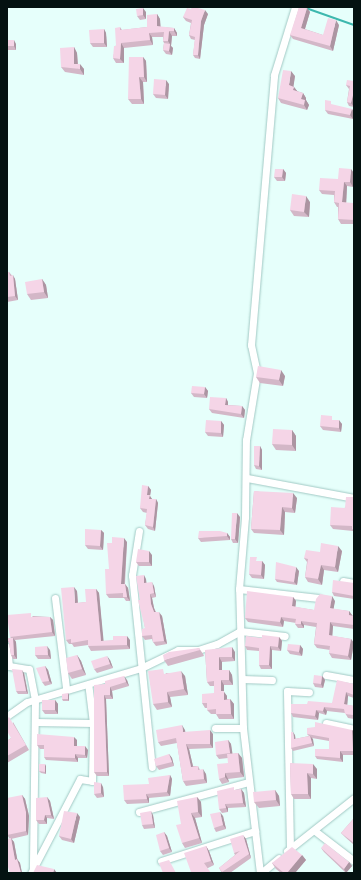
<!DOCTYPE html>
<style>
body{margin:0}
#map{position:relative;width:361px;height:880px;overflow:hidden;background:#e6fffb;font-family:Roboto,sans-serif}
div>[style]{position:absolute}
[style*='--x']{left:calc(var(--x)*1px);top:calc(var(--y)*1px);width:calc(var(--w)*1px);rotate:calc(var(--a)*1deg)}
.stream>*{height:2px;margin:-1px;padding:0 1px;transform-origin:1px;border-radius:1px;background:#3db8ae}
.roads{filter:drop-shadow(0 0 1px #a1c9c4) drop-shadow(0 0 1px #a1c9c4)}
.street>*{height:7px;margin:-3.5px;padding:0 3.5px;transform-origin:3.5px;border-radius:3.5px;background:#fff}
.wall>*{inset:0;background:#d3b7c7}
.shaded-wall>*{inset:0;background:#ac95a2}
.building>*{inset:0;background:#f5d5e7}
span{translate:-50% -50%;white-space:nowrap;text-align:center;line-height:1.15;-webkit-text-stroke:3px #fff;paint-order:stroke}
.frame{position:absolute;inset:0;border:8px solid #041211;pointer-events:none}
</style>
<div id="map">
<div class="stream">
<i style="--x:303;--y:7;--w:54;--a:19.4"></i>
</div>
<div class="roads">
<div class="street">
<i style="--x:247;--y:478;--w:109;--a:10.6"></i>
<i style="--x:139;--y:531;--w:45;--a:99"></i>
<i style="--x:132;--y:575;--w:193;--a:84.1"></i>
<i style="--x:343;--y:581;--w:11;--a:10"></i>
<i style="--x:239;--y:589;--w:80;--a:6.5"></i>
<i style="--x:55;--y:598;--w:91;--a:83"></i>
<i style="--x:7;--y:647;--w:19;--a:84"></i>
<i style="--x:9;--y:666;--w:20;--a:9"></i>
<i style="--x:29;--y:669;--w:31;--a:79"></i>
<i style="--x:35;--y:699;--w:170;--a:90.7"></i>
<i style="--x:326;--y:675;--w:28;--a:10"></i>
<i style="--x:242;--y:679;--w:30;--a:2"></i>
<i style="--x:7;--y:716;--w:24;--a:-35"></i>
<i style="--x:27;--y:702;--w:119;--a:-16.6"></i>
<i style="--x:141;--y:668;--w:41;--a:-25.9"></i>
<i style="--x:178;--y:650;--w:20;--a:0"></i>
<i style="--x:198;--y:650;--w:20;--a:-18"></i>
<i style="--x:217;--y:644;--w:26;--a:-29"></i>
<i style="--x:240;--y:631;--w:45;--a:6.3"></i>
<i style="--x:35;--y:722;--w:58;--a:1"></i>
<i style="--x:326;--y:723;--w:29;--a:12"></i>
<i style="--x:215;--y:728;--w:28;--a:0"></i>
<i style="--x:139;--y:812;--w:114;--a:-15.3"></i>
<i style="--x:315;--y:831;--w:49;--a:37.6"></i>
<i style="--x:290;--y:849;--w:158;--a:-91.1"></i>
<i style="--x:287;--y:691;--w:22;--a:3"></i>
<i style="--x:287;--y:851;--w:85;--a:-38.3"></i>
<i style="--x:161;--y:861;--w:99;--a:-17.7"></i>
<i style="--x:31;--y:873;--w:106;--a:-62.5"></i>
<i style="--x:80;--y:779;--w:12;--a:9"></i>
<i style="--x:92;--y:781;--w:58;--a:-89"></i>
<i style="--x:93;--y:723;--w:39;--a:-97"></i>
<i style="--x:260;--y:873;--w:146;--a:-96.7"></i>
<i style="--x:243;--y:728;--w:139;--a:-91.6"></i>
<i style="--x:239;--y:589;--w:72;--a:-85.2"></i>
<i style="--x:245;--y:517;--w:77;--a:-89.3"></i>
<i style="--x:246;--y:440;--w:68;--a:-80.7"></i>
<i style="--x:257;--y:373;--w:29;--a:-102"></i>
<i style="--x:251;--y:345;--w:271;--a:-85.1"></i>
<i style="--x:274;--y:75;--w:71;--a:-72.8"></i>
<i style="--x:261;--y:873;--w:23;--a:-40"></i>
</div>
</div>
<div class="wall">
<i style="clip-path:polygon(307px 8px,310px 12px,305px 29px,323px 35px,339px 25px,333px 51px,293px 39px,290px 35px)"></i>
<i style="clip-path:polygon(191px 9px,208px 14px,204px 25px,200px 59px,195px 58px,193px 55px,195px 40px,191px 39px,189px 35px,191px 23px,186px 21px,183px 17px)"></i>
<i style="clip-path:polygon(146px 12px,146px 19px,140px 20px,137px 16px)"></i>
<i style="clip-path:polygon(157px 14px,160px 19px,160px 27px,174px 28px,177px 33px,177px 36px,172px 36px,171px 46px,173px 48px,172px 55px,166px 54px,163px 50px,164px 43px,163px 41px,163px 37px,152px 37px,153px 45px,124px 48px,124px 63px,116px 63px,113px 58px,120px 27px,122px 30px,147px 27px)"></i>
<i style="clip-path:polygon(104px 29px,106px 33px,107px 47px,93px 47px,90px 43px)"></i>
<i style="clip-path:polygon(7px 40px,16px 44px,16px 50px,7px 50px)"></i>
<i style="clip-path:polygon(74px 47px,77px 53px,78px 64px,84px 69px,84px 75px,65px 72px,61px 67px)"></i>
<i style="clip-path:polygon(143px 57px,146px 61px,147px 82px,143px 82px,144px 104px,132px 104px,128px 99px)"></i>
<i style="clip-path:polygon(295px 76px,293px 86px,297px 91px,303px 93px,306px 98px,306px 100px,309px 105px,307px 110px,281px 103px,278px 98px)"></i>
<i style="clip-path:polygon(354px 81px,354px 107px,349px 106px,347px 102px,349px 89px,346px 85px)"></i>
<i style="clip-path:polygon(169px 84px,168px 99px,156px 98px,153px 94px)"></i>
<i style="clip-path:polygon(352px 109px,353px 119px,328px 114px,325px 110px)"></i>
<i style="clip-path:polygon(283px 169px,286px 173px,285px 181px,277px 181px,274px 177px)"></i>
<i style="clip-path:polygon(354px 173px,353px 187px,347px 186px,346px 203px,354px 204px,354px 224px,341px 224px,338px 219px,338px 207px,337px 207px,334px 202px,334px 195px,322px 194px,319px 190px,338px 179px)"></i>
<i style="clip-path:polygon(310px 202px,309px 217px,294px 216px,290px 210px)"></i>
<i style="clip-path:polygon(7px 272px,9px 272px,15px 279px,18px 300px,7px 302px)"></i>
<i style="clip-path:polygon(42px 279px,46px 285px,48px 298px,31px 300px,27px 294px)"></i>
<i style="clip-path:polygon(285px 376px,283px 386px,260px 383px,256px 377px)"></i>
<i style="clip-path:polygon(205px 387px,208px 391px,207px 398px,194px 397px,191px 393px)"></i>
<i style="clip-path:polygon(226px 398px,228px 402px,228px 405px,242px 406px,245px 410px,244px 418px,212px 413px,209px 409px)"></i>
<i style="clip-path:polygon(335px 420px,342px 424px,341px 432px,323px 430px,320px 426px)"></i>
<i style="clip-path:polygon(221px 421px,224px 425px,223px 437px,208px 436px,205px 432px)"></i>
<i style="clip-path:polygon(292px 430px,296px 436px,296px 451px,276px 450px,272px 444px)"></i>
<i style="clip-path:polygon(260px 446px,262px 450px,262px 470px,256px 469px,254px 465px)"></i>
<i style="clip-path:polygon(148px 486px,151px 490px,150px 496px,152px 499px,156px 499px,158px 503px,155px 531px,148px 529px,145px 525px,147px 513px,143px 512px,140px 508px)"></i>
<i style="clip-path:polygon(254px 491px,297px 498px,295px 513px,285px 512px,284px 535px,254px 533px,251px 529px)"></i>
<i style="clip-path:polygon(354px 497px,354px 532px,353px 531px,333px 529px,330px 525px)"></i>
<i style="clip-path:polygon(240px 517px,238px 543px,233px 543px,231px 539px)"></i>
<i style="clip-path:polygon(101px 530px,104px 533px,103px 550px,88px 549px,85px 545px)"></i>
<i style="clip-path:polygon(227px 533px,230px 537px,230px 540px,201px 542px,198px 538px)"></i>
<i style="clip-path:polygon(127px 542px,125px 584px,128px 588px,130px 601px,126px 601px,124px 598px,109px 598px,106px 594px,109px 569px)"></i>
<i style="clip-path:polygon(342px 551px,338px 572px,324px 570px,322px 585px,308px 582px,305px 577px,307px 562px,304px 558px,320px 552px)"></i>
<i style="clip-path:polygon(152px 555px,152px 566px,139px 566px,136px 562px)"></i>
<i style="clip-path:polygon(259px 561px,262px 561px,265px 565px,264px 579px,252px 578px,249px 574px)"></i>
<i style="clip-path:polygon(299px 571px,297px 585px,277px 582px,275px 579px)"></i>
<i style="clip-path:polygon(146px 579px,146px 583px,154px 586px,156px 597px,152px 598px,154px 608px,156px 612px,162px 616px,167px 644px,156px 646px,153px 642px,152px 639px,145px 640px,142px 636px,145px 628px,140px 600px)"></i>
<i style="clip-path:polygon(354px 583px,354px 599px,334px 596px,332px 592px)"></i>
<i style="clip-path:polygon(96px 589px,99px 593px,103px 641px,130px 640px,130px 649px,91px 651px,88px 646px,88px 645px,74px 647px,72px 644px,69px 644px,66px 640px,77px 591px,78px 603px,86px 602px)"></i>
<i style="clip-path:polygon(293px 597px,296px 601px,295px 607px,314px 610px,335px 601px,333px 609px,349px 611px,352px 615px,354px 616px,354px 629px,333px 626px,332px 636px,351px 639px,354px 643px,351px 660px,332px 658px,329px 653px,330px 650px,317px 648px,314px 644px,316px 627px,304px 625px,304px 628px,298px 628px,295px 624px,296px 623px,284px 621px,283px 627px,248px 622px,245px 618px)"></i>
<i style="clip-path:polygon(33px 616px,50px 617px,53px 620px,55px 636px,15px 640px,16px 642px,17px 659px,13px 659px,11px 655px,9px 643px,7px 641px,7px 638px,11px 638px,10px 637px)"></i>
<i style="clip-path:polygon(279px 637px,282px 641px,281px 651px,272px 650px,272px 669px,261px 669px,259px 665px,259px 651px,247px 650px,245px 646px,262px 638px)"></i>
<i style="clip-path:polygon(300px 645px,303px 649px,302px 656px,290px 654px,287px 650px)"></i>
<i style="clip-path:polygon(199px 648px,203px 654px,204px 656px,168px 666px,164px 660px)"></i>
<i style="clip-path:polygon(50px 650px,51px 659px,38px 659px,35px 655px)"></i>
<i style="clip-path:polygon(205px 650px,235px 652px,235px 661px,222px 662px,222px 670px,229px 670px,232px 675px,233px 685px,224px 685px,224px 692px,227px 696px,227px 699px,230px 699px,234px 704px,234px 719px,219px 719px,216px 714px,211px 714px,207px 710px,207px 708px,205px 708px,202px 703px,214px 693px,214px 686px,210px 686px,207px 682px)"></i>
<i style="clip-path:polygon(77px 655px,81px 661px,86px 675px,72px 679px,68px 673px)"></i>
<i style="clip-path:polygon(110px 660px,113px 668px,97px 673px,94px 669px)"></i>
<i style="clip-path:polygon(45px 666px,48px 670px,52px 684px,45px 686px,42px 682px)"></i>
<i style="clip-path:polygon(24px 673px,28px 694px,18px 694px,16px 691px)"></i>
<i style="clip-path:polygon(166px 673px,185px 676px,188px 695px,170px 697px,172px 707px,157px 710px,153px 704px)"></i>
<i style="clip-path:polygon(322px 676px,325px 680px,323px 688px,315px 687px,313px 683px)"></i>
<i style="clip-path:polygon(127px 680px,129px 686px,112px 691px,113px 699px,106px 699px,109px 776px,97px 776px,94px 772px,105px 684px)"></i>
<i style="clip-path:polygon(354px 684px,354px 698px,348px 696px,347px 705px,354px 706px,354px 719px,348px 718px,345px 713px,327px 711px,326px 715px,319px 713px,318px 720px,293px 717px,291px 713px,307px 704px,332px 703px)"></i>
<i style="clip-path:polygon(68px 693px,69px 695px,69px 701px,63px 701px,62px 699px)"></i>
<i style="clip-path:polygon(55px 700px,58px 704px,58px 714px,45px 714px,42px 710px)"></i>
<i style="clip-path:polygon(13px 722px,29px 750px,7px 763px,7px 741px,11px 738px)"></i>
<i style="clip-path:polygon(185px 730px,185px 732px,213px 734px,213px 748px,189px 749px,193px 766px,198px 766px,200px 770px,206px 774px,207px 783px,186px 786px,183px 781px,177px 743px,161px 746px,158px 742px)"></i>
<i style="clip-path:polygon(352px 730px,354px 732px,354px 755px,343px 755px,343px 762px,317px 759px,315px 756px,329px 749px,329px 741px,312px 738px,314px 746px,293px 751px,291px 748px,295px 735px,295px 739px,309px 736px,307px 734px)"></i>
<i style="clip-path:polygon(77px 740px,77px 746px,88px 750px,87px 758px,78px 758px,78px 762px,46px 760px,44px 757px,44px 749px,40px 749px,37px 745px)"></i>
<i style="clip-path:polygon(228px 740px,231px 744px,232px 754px,238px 753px,242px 758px,244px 777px,228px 779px,229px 782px,222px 784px,219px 779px,228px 763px,228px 758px,219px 759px,216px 755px)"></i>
<i style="clip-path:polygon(169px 754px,172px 758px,174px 766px,159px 770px,156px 766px)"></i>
<i style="clip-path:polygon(290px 763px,317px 769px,317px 779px,311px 778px,311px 799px,294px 799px,291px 794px)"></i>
<i style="clip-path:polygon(46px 766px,46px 774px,41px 773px,39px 771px)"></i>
<i style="clip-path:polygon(170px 775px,172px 779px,170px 796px,149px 798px,149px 803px,127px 804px,124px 800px,149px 784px)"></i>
<i style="clip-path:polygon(103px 787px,104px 797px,97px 798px,94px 794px)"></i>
<i style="clip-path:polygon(241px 789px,244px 793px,246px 807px,228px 808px,228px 812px,222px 813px,219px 809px,235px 790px)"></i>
<i style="clip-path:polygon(275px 790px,279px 796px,280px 806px,259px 808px,254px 802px)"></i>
<i style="clip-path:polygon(22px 795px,25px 799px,29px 816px,28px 835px,11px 839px,14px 842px,17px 859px,20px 863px,22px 873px,10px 873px,10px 839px,7px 835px)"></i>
<i style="clip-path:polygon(47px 797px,50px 801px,54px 819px,47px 818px,47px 824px,39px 824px,36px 820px)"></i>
<i style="clip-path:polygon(197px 797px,201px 802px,202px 817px,195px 818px,202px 843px,185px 848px,182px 843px,181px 824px)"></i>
<i style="clip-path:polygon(153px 815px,155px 828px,144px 829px,142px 825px)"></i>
<i style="clip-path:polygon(223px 816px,226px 829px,216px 832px,214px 828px)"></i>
<i style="clip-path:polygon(80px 817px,74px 843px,62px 840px,59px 836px)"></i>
<i style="clip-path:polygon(354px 818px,354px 845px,345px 837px,341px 833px)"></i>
<i style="clip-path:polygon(164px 832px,167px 836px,172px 852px,163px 855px,160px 851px)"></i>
<i style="clip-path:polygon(246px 839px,251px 858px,230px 873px,222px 873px,219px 868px,235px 855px,234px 853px)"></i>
<i style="clip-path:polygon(206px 846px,209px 851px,214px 865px,208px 868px,191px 872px)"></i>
<i style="clip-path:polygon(321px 848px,349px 862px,352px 866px,346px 873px,324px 852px)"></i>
<i style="clip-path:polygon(302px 855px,306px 860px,295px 873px,281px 873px,276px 869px,272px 863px)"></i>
</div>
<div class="shaded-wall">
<i style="clip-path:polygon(143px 8px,146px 12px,146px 19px,143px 15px)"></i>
<i style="clip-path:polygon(307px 8px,310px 12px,304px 32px,301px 28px)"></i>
<i style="clip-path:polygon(205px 10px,208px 14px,204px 25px,200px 59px,198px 55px,201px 21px)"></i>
<i style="clip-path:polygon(157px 14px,160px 19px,161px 31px,157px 26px)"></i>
<i style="clip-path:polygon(336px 20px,339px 25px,333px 51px,330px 46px)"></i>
<i style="clip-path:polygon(174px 28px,177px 33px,177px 36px,174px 31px)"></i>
<i style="clip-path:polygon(104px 29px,106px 33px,107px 47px,104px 43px)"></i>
<i style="clip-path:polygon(169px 31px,172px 36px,171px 46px,173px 48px,172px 55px,169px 51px,170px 44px,168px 41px)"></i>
<i style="clip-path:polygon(149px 33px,152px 37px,153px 45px,150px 40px)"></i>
<i style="clip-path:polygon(14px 40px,16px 44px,16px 50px,14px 46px)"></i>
<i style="clip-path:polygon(121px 43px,124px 48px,124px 63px,120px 59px)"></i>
<i style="clip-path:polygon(74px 47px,77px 53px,78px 69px,74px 64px)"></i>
<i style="clip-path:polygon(143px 57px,146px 61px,147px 82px,144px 77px)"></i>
<i style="clip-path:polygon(80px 64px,84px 69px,84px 75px,80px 69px)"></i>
<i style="clip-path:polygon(291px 71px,295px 76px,293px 90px,289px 85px)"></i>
<i style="clip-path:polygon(139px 77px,143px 82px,144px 104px,141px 99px)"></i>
<i style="clip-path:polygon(166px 80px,169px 84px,168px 99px,165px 95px)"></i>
<i style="clip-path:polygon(294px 87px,298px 92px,293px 90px)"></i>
<i style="clip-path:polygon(354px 91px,354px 107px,351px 103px)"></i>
<i style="clip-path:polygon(303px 93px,306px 98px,306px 100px,309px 105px,307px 110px,304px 105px,301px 99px)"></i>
<i style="clip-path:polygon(352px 109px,354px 112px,353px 119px,350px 115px)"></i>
<i style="clip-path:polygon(283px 169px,286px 173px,285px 181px,282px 177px)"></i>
<i style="clip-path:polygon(351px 169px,354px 173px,353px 187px,350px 182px)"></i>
<i style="clip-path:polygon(344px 182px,347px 186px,346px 207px,342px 202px)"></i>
<i style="clip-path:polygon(306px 196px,310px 202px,309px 217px,304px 212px)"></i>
<i style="clip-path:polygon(13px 275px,15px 279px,18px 300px,15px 296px)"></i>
<i style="clip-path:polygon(42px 279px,46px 285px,48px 298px,44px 292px)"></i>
<i style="clip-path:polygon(281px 370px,285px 376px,283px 386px,279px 380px)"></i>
<i style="clip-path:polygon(205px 387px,208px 391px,207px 398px,204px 394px)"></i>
<i style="clip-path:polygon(226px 398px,228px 402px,228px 409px,225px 405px)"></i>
<i style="clip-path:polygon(242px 406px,245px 410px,244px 418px,241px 414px)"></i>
<i style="clip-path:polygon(339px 420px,342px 424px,341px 432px,339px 428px)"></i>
<i style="clip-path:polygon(221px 421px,224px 425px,223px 437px,221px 433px)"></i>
<i style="clip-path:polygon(292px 430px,296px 436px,296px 451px,292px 445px)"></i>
<i style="clip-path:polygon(260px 446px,262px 450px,262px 470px,259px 466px)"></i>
<i style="clip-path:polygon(148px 486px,151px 490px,150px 496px,152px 499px,152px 503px,147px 495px)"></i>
<i style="clip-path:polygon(293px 493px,297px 498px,295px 513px,292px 508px)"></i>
<i style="clip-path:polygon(156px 499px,158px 503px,155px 531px,153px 527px)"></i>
<i style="clip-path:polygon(282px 507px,285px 512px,284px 535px,280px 530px)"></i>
<i style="clip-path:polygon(237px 513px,240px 517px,238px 543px,235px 539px)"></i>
<i style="clip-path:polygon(101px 530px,104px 533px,103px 550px,100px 546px)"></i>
<i style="clip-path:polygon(227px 533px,230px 537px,230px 540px,227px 536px)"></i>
<i style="clip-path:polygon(124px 538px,127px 542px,124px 589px,121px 584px)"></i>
<i style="clip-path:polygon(338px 546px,342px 551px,338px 572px,335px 567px)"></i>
<i style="clip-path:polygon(149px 551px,152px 555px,152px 566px,149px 562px)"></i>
<i style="clip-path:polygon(262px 561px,265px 565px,264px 579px,261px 575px)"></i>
<i style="clip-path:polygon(321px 565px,324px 570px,322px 585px,318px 579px)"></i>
<i style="clip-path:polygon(296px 567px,299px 571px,297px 585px,294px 582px)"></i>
<i style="clip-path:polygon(144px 575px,146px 579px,147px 587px,144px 583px)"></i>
<i style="clip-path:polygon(152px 582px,154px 586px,156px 597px,154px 593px)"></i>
<i style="clip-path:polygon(125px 584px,128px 588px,130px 601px,127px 597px)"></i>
<i style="clip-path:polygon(74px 587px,77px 591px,78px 607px,75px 603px)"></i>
<i style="clip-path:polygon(96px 589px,99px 593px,104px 645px,101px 641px)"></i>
<i style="clip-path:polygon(150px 594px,152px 598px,154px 608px,157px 616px,154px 612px,151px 604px)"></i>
<i style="clip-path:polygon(332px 596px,335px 601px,333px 612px,330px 608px)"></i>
<i style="clip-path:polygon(293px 597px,296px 601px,295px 611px,292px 606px)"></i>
<i style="clip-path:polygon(349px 611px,352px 615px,352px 619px,349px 615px)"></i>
<i style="clip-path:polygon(159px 612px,162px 616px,167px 644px,164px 641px)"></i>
<i style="clip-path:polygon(50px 617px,53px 620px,55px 636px,52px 632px)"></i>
<i style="clip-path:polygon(281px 617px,284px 621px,283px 627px,280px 622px)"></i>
<i style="clip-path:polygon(301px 621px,304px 625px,304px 628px,301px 624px)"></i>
<i style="clip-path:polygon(330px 622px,333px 626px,332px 640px,329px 635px)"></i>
<i style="clip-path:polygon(127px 636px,130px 640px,130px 649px,127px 645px)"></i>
<i style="clip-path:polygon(279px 637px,282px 641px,281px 651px,278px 647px)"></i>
<i style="clip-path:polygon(13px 638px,16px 642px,17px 659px,14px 655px)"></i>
<i style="clip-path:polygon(351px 639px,354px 643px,351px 660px,348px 656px)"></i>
<i style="clip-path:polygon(300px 645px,303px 649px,302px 656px,299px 652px)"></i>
<i style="clip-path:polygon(47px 646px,50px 650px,51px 659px,48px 655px)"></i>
<i style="clip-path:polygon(270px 646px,272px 650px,272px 669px,269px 665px)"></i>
<i style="clip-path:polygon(232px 647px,235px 652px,235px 661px,232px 657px)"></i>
<i style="clip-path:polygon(77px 655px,81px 661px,86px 675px,82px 669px)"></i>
<i style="clip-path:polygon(107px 656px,110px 660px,113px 668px,110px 664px)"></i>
<i style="clip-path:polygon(219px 657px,222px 662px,222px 675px,219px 670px)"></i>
<i style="clip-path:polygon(45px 666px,48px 670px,52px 684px,49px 681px)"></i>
<i style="clip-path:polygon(22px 670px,24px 673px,28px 694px,26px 691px)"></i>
<i style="clip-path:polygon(229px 670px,232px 675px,233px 685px,229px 680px)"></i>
<i style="clip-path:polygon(181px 671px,185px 676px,188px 695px,184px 689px)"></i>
<i style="clip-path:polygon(124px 676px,127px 680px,129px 686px,126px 682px)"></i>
<i style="clip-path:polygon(322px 676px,325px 680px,323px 688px,321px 684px)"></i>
<i style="clip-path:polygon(221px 680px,224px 685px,224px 692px,227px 696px,227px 704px,224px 700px,221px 691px)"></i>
<i style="clip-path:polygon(110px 687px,112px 691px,113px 699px,110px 695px)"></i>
<i style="clip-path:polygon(167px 692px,170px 697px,172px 707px,168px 702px)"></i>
<i style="clip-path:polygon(346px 692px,348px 696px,347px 708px,344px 704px)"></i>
<i style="clip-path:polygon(68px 693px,69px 695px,69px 701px,68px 699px)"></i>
<i style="clip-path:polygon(104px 695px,106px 699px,109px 776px,107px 772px)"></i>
<i style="clip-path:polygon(230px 699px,234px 704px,234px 719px,231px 714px)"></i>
<i style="clip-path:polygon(55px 700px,58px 704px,58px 714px,55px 710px)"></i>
<i style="clip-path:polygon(324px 707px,327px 711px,326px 715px,323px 711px)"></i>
<i style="clip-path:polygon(316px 710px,319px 713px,318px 720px,315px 716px)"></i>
<i style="clip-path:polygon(182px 725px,185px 730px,186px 736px,183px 732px)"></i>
<i style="clip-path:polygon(210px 730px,213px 734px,213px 748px,210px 744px)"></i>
<i style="clip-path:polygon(352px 730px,354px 732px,354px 753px,353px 751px)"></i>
<i style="clip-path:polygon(293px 732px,295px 735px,296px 742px,294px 739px)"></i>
<i style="clip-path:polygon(310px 736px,313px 739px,314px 746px,312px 743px)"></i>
<i style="clip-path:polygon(74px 737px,77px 740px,77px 749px,74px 746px)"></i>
<i style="clip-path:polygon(228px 740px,231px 744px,233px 757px,230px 753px)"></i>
<i style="clip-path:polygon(186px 744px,189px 749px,194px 771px,191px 767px)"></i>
<i style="clip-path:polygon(85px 746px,88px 750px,87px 758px,85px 755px)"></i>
<i style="clip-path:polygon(340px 751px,343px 755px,343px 762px,340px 758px)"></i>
<i style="clip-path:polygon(238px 753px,242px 758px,244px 777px,240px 772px)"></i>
<i style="clip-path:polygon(75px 754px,78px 758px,78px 762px,75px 758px)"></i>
<i style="clip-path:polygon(169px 754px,172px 758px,174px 766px,172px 762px)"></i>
<i style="clip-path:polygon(45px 764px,46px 766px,46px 774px,45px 772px)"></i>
<i style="clip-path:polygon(313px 764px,317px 769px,317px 779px,313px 774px)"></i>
<i style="clip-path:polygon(203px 769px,206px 774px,207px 783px,204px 779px)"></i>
<i style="clip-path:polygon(225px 773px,228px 779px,229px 782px,225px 777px)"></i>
<i style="clip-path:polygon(307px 773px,311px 778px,311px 799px,308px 794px)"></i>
<i style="clip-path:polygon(170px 775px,172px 779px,170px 796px,167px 792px)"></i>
<i style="clip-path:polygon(101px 783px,103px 787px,104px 797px,101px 793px)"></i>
<i style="clip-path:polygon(241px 789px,244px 793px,246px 807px,243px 803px)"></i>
<i style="clip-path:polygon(275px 790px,279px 796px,280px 806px,276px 800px)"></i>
<i style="clip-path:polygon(146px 794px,149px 798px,149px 803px,147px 799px)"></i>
<i style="clip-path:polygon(22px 795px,25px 799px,29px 816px,28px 835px,26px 831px)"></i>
<i style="clip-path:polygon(47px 797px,50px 801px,54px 819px,51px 815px)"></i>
<i style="clip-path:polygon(197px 797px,201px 802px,202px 817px,198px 812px)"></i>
<i style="clip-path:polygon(225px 804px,228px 808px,228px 812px,226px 808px)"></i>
<i style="clip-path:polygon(151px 811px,153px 815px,155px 828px,153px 824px)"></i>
<i style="clip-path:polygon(220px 812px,223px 816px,226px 829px,223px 825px)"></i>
<i style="clip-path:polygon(77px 813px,80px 817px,74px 843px,71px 839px)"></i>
<i style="clip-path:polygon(191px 813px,195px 818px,202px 843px,199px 838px)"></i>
<i style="clip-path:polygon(45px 815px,47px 818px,47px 824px,44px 820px)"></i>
<i style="clip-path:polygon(164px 832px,167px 836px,172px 852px,169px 848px)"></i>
<i style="clip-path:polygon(243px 835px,246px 839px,251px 858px,249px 854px)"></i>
<i style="clip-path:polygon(11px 838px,14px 842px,18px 863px,15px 860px)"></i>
<i style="clip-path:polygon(206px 846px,209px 851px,214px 865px,211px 861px)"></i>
<i style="clip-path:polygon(302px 855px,306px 860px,295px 873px,287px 873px)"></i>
<i style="clip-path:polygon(17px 859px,20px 863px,22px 873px,21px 873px)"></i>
<i style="clip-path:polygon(349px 862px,352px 866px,346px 873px,344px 869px)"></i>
<i style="clip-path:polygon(54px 869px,57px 873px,53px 873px)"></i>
</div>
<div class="building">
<i style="clip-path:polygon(192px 7px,199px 7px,198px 8px,205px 10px,201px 21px,198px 55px,193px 55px,195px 37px,189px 35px,192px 20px,183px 17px,187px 8px,191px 9px)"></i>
<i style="clip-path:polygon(299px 7px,307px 8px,301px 28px,323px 35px,328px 18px,336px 20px,330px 46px,290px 35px)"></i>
<i style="clip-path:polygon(143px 8px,143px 15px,137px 16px,136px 9px)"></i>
<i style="clip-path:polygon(157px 14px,157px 26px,174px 28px,174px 31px,169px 31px,168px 41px,163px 41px,164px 32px,149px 33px,150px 40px,121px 43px,120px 59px,113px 58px,114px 46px,116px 46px,115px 28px,120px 27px,120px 30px,147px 27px,147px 15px)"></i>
<i style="clip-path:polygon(104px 29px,104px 43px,90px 43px,89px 30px)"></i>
<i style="clip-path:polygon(7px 40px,14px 40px,14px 46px,7px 46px)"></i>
<i style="clip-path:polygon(164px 43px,170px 44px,169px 51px,163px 50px)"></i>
<i style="clip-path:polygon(74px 47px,74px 64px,80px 64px,80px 69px,61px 67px,60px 48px)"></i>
<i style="clip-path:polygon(129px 57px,143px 57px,144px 77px,139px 77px,141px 99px,128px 99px)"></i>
<i style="clip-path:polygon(283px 70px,291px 71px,289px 85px,294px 87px,293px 90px,303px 93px,301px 99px,305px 100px,304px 105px,278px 98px)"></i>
<i style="clip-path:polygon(154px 79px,166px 80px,165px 95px,153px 94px)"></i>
<i style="clip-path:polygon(347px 80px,354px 81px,354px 91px,351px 103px,347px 102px,350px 86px,346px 85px)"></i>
<i style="clip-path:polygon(325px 100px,331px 101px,331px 104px,352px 109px,350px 115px,325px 110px)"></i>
<i style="clip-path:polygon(339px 168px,351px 169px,350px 182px,344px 182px,342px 202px,353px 203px,354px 220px,338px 219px,339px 203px,334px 202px,335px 191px,319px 190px,320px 178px,338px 179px)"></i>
<i style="clip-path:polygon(275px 169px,283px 169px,282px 177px,274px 177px)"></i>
<i style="clip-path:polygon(292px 194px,306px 196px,304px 212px,290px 210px)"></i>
<i style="clip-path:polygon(7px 272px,9px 272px,10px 276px,13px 275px,15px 296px,7px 297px)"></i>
<i style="clip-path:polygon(42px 279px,44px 292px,27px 294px,25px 282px)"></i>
<i style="clip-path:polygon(258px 366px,281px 370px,279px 380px,256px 377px)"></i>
<i style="clip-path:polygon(192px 386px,205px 387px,204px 394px,191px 393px)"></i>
<i style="clip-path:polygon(210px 397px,226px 398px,225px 405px,242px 406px,241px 414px,209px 409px)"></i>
<i style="clip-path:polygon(321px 415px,332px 416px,332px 420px,339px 420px,339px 428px,320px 426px)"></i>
<i style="clip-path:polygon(206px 420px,221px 421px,221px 433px,205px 432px)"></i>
<i style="clip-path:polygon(273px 429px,292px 430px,292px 445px,272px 444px)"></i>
<i style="clip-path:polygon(254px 446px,260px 446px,259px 466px,254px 465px)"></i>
<i style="clip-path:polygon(142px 485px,148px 486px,147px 495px,150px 495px,149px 499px,156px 499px,153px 527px,145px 525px,147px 509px,140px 508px)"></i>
<i style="clip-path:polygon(254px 491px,293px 493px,292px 508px,282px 507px,280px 530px,251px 529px)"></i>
<i style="clip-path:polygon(346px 497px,354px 497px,354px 530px,352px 529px,352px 526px,330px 525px,331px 507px,345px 508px)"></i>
<i style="clip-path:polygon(232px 513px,237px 513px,235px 539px,231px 539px)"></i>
<i style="clip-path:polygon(85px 529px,101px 530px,100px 546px,85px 545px)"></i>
<i style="clip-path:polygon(199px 531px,220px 531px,227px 533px,227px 536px,198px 538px)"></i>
<i style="clip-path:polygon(112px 537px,124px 538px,121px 584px,125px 584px,127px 597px,123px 597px,123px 593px,106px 594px,105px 569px,109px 569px,107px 543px,112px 543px)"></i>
<i style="clip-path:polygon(321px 543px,338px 546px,335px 567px,321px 565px,318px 579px,305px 577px,308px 559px,304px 558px,306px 550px,320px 552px)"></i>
<i style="clip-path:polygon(138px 549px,149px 551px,149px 562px,136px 562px)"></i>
<i style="clip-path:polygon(250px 557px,257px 557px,256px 561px,262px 561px,261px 575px,249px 574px)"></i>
<i style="clip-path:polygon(276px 562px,296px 567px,294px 582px,275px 579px)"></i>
<i style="clip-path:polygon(144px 575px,144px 583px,152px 582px,154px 593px,150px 594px,151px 604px,154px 612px,159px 612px,164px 641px,153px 642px,152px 635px,142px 636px,142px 629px,145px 628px,138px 600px,140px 600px,136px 576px)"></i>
<i style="clip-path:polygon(333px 580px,354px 583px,354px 596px,332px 592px)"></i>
<i style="clip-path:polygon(74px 587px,75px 603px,86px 602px,85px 589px,96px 589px,101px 641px,113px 640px,113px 636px,127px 636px,127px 645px,88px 646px,88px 640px,71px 643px,71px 639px,66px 640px,61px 588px)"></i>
<i style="clip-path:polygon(247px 591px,293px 597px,292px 606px,314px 610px,316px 599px,320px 594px,332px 596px,330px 608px,349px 611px,349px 615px,354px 616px,354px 625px,330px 622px,329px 635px,351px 639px,348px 656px,329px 653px,330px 646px,314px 644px,317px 623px,301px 621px,301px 624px,295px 624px,296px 619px,281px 617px,280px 622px,245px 618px)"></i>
<i style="clip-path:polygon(31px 613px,31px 617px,50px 617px,52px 632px,10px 637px,7px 615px)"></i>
<i style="clip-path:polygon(262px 635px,279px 637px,278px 647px,270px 646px,269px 665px,259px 665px,259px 648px,245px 646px,246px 636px,262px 638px)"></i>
<i style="clip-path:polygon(7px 638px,13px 638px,14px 655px,11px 655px,9px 642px,7px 640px)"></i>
<i style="clip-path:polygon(288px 644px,300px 645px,299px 652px,287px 650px)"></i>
<i style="clip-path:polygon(47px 646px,48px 655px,35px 655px,35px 647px)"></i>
<i style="clip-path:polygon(232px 647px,232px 657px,219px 657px,219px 670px,229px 670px,229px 680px,221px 680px,221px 691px,224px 691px,224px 700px,230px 699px,231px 714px,216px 714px,216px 709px,207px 710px,207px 703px,202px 703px,202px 694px,214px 693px,214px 681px,207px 682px,205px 650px)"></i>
<i style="clip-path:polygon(199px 648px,200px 650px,164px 660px,163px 655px,169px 652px)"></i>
<i style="clip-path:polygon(77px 655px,82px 669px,68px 673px,66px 658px)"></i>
<i style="clip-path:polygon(107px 656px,110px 664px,94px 669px,91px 661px)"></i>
<i style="clip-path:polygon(45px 666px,49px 681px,42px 682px,36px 668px)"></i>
<i style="clip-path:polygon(12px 669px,22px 670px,26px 691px,16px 691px)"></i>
<i style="clip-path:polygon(163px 669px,164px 674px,181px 671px,184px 689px,167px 692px,168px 702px,153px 704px,148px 671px)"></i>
<i style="clip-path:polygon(314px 675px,322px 676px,321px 684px,313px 683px)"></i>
<i style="clip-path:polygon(124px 676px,126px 682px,110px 687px,110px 695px,104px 695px,107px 772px,94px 772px,94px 685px,105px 684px,105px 681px)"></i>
<i style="clip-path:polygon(337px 680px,354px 684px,354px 695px,346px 692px,344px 704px,354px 706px,353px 715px,345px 714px,344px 709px,324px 707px,323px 711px,316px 710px,315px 716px,291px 713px,291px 704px,307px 704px,308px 701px,332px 703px)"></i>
<i style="clip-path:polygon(68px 693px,68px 699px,62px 699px,62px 694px)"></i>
<i style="clip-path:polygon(42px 700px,55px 700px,55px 710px,42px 710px)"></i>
<i style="clip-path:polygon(9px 717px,26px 745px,7px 756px,7px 741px,11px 738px,7px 731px,7px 719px)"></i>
<i style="clip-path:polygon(315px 722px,352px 730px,353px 751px,340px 751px,340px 758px,315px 756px,315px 749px,329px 749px,329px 738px,307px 734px,307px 728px,315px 727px)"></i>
<i style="clip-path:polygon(182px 725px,183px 732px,210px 730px,210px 744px,186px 744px,191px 767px,198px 766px,198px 770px,203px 769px,204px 779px,183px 781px,176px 738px,158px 742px,156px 730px)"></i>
<i style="clip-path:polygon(291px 732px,293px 732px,294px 739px,310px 736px,312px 743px,291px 748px)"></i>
<i style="clip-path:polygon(37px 734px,74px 737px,74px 746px,85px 746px,85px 755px,75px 754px,75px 758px,44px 757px,44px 745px,37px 745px)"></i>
<i style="clip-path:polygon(228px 740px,230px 753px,216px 755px,215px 742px)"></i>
<i style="clip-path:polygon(238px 753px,240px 772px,225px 773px,225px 777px,219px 779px,217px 764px,228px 763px,227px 754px)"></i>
<i style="clip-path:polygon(169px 754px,172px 762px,156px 766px,154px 759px)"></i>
<i style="clip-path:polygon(290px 763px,313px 764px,313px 774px,307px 773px,308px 794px,291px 794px)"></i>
<i style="clip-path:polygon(39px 764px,45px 764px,45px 772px,39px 771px)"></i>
<i style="clip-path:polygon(170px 775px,167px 792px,146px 794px,147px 799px,124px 800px,123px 785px,149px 784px,148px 778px)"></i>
<i style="clip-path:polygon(94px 782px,101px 783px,101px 793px,94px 794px)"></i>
<i style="clip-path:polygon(234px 787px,234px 790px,241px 789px,243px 803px,225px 804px,226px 808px,219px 809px,217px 791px)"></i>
<i style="clip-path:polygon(275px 790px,276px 800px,254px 802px,253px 792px)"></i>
<i style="clip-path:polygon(22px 795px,26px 812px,26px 831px,7px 835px,7px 798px)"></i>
<i style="clip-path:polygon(47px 797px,51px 815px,45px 815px,44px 820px,36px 820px,36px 798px)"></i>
<i style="clip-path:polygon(197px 797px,198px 812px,191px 813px,199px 838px,182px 843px,176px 825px,181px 824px,177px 801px)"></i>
<i style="clip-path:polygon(64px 811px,77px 813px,71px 839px,59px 836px)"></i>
<i style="clip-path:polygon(151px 811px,153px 824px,142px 825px,140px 813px)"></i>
<i style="clip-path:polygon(220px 812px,223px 825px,214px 828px,210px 814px)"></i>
<i style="clip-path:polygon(354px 818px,354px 843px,341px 833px)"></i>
<i style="clip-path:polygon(164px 832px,169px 848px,160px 851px,156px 835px)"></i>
<i style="clip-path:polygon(243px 835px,249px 854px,222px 872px,219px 868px,240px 851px,234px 853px,230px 839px)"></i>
<i style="clip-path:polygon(11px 838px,15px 860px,17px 859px,21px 873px,10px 873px,7px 864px,7px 839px)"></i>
<i style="clip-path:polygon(325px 843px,349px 862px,344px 869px,321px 848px)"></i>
<i style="clip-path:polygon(206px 846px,211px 861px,204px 863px,211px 873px,187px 873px,191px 872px,184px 853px)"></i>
<i style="clip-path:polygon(292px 847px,302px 855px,287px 873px,284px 873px,272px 863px)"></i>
<i style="clip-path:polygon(169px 860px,176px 873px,163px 873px,159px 863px)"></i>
<i style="clip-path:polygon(37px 865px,54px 869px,53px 873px,33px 873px)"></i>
</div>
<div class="frame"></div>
</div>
